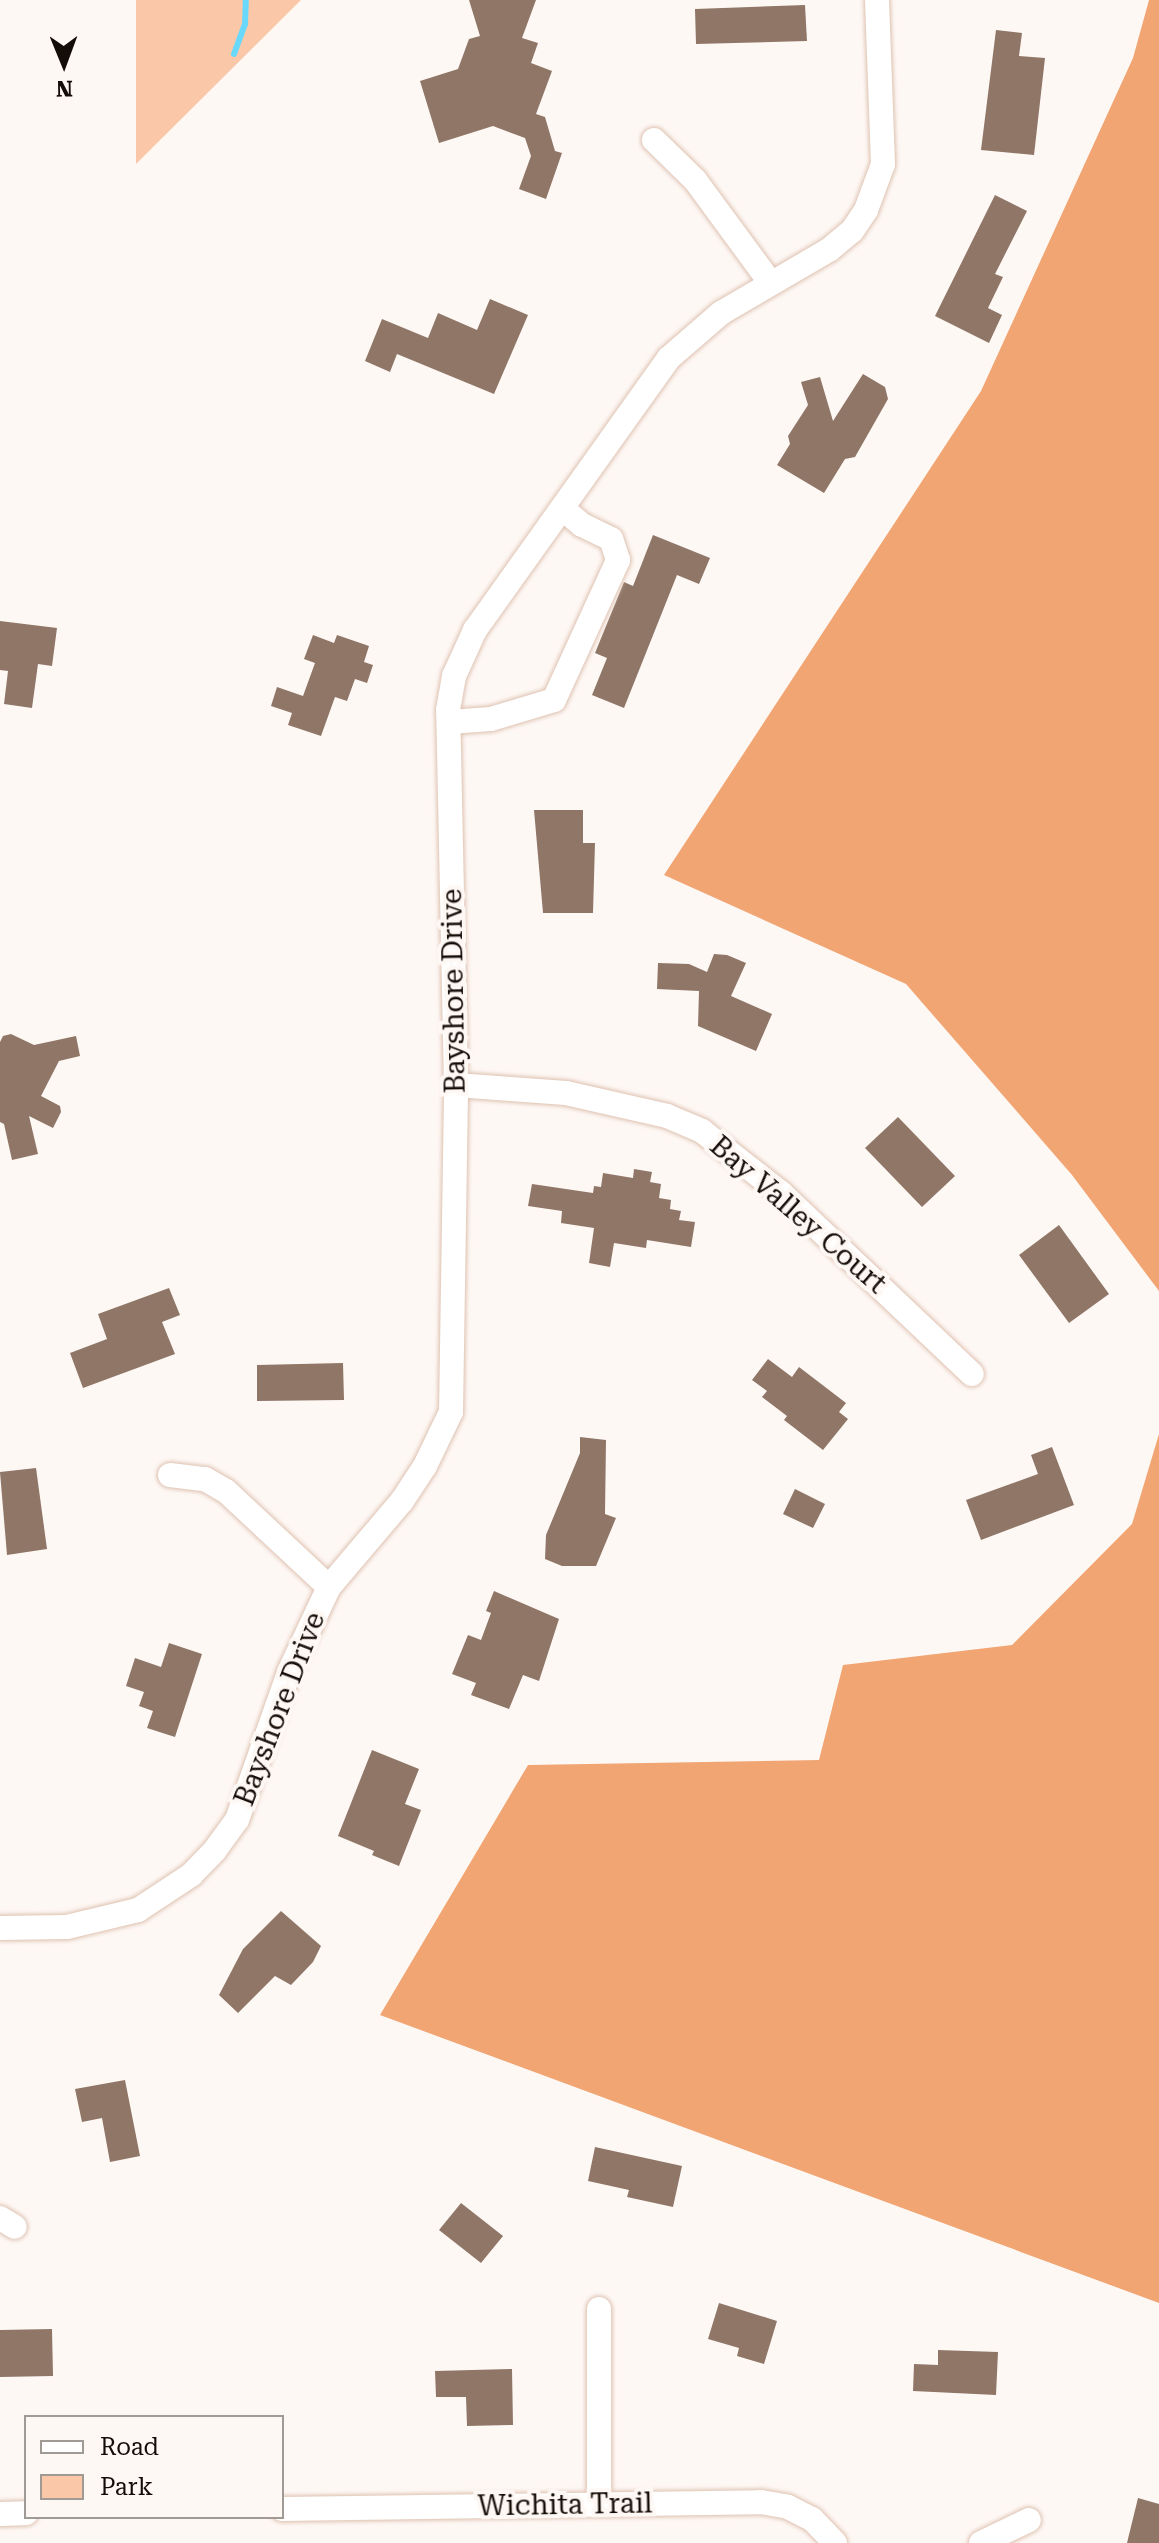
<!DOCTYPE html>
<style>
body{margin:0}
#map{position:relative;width:1159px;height:2543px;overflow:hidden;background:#fef8f5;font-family:"Roboto Serif",serif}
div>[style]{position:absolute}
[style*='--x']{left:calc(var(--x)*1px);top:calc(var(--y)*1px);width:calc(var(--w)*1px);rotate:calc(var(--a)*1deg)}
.green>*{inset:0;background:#fac8a8}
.forest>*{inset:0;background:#f1a573}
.stream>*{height:6px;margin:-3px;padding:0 3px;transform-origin:3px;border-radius:3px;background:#69d9fb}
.building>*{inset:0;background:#8f7667}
.roads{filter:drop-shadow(0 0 2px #dec2b1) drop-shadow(0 0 2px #dec2b1)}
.minor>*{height:24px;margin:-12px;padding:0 12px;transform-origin:12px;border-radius:12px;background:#fff}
span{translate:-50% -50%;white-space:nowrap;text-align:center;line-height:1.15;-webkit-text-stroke:8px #fef8f5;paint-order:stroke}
.street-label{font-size:28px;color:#140c06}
.legend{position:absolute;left:24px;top:2415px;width:260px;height:104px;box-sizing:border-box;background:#fef8f5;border:2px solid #a09a95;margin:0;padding:10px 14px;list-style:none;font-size:24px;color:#140c06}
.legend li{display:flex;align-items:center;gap:16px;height:40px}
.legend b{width:40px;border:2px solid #a09a95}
.north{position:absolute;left:24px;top:24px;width:80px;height:80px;-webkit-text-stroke:6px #fef8f5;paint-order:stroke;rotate:179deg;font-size:22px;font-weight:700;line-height:32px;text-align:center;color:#140c06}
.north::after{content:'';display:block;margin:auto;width:28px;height:36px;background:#140c06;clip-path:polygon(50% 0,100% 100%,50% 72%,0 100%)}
</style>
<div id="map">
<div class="green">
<i style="clip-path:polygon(136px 0,301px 0,136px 164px)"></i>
</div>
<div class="forest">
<i style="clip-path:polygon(1149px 0,1159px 0,1159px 1291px,1072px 1175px,906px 984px,664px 875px,981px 391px,1133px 58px)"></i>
<i style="clip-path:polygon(1159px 1434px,1159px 2303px,380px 2015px,528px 1765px,819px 1760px,843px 1665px,1012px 1645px,1132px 1524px)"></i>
</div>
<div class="stream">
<i style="--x:234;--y:54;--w:32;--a:-70"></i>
<i style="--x:245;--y:24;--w:24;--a:-88"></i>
</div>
<div class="building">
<i style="clip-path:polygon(469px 0,536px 0,522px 38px,538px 43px,531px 63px,552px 71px,536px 114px,545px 117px,555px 151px,562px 153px,546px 199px,519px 189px,531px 156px,525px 138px,493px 126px,439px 143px,420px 81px,458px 69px,469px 39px,480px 36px)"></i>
<i style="clip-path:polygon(805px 5px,807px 41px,696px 44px,695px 9px)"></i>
<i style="clip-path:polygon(996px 30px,1022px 33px,1019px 56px,1045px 58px,1034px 155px,981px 150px)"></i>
<i style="clip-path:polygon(995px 195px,1027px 211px,995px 274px,1003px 277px,988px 308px,1002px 315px,989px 343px,935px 316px)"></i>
<i style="clip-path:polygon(490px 299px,528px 315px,494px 394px,397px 354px,390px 372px,365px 361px,382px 319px,428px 338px,438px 313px,477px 330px)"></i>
<i style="clip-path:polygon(863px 374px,885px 387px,888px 399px,855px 457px,845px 459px,824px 493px,777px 465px,790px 444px,788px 436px,808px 405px,801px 382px,820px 377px,833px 421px)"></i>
<i style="clip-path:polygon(653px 535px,710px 558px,699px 584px,677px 575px,624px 708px,592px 695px,607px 658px,595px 653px,624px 582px,633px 586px)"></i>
<i style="clip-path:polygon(0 621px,57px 628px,52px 666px,38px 664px,32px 708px,4px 704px,8px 671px,0 670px)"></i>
<i style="clip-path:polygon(313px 635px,334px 643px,337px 635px,369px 646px,364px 662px,373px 665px,367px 683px,355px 679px,347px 701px,335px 697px,321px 736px,288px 725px,292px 713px,271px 706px,277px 687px,303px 696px,315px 663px,304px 659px)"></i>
<i style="clip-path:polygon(534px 810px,583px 810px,583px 843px,595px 843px,593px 913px,543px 913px)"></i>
<i style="clip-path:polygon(714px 954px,727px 955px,746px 963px,731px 996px,772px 1014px,756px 1051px,698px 1026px,699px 991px,657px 989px,658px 963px,689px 964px,707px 972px)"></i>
<i style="clip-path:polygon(11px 1034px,34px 1045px,76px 1036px,80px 1056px,59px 1061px,41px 1096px,60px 1106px,61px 1112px,53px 1128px,29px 1116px,38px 1154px,12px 1160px,4px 1124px,0 1122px,0 1042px,3px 1036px)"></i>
<i style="clip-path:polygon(898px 1117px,955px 1176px,922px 1207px,865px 1148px)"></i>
<i style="clip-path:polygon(634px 1169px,652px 1172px,650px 1182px,661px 1184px,659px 1198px,671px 1200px,670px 1209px,681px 1211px,679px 1220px,695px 1222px,691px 1247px,647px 1240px,646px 1248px,614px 1243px,610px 1267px,589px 1263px,594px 1228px,561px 1223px,562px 1211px,528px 1206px,532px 1184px,593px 1193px,594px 1186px,601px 1187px,603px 1173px,633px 1178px)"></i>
<i style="clip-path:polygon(1059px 1225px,1109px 1294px,1069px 1323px,1019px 1255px)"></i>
<i style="clip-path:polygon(169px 1288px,180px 1315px,162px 1322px,175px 1354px,83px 1388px,70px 1353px,107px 1339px,98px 1314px)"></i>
<i style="clip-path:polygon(768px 1359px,792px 1377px,799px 1367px,846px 1403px,839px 1412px,848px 1419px,823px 1450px,784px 1420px,787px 1416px,762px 1397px,767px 1391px,752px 1380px)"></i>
<i style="clip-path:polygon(343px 1363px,344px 1400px,257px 1401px,257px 1365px)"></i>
<i style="clip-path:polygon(580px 1437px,606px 1440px,605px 1514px,616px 1518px,596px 1566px,562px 1566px,545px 1559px,546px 1535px,580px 1453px)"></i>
<i style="clip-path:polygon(1052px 1447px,1074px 1505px,981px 1540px,966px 1500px,1038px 1474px,1031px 1455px)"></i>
<i style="clip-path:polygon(36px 1468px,47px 1549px,7px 1555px,0 1472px)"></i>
<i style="clip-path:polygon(795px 1489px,825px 1504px,813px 1528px,783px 1514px)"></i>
<i style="clip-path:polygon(494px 1591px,559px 1619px,539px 1681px,523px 1675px,509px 1709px,471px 1695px,476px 1683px,452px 1674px,468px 1635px,481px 1640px,491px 1613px,486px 1611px)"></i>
<i style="clip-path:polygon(169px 1643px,202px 1654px,175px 1737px,147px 1728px,153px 1711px,139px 1706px,144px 1692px,126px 1686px,135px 1658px,161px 1667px)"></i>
<i style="clip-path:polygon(372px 1750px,419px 1769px,405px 1804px,421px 1810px,399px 1866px,372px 1855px,374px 1851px,338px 1836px)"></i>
<i style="clip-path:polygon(281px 1911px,321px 1946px,313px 1962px,291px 1985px,275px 1976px,238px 2013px,219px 1995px,243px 1949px)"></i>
<i style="clip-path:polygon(125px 2080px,140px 2156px,110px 2162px,102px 2118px,82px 2122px,75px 2089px)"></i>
<i style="clip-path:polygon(595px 2147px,682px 2166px,673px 2207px,627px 2197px,629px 2190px,588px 2181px)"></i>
<i style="clip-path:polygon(461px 2203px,503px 2236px,481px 2263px,439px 2230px)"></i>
<i style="clip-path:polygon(719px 2303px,777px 2321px,764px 2364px,737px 2356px,739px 2348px,708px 2339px)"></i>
<i style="clip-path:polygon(52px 2329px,53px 2376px,0 2377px,0 2330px)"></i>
<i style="clip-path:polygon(938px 2350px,998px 2352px,996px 2395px,913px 2391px,914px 2364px,938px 2365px)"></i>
<i style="clip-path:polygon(512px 2369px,513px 2425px,467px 2426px,466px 2397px,436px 2397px,435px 2371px)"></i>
<i style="clip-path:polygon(1138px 2498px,1159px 2504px,1159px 2543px,1127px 2543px)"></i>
</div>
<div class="roads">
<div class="minor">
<i style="--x:654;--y:140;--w:57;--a:44.3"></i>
<i style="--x:695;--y:180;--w:127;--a:53.7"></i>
<i style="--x:449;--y:722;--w:42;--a:-4.1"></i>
<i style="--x:491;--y:719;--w:66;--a:-16.8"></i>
<i style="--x:554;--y:700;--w:154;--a:-65.4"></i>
<i style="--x:618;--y:560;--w:22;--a:-108"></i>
<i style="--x:611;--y:539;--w:32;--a:-154"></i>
<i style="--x:582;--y:525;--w:26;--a:-140"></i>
<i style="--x:456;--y:1085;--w:110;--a:4.2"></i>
<i style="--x:566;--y:1093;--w:104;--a:12.8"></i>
<i style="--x:667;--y:1116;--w:38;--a:23"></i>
<i style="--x:702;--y:1131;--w:100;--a:38.1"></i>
<i style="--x:781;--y:1193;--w:263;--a:43.5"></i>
<i style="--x:170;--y:1475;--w:35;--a:7"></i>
<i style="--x:205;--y:1479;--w:24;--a:30"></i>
<i style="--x:226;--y:1491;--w:141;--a:43"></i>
<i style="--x:0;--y:1928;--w:67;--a:-0.9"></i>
<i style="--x:67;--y:1927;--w:73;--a:-13.5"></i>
<i style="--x:138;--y:1910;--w:64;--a:-33.4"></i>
<i style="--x:191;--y:1875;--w:35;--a:-46"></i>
<i style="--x:215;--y:1850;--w:37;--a:-54"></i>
<i style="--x:237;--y:1820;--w:157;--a:-70.6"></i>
<i style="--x:289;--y:1672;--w:94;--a:-64.8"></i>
<i style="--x:329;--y:1587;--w:113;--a:-49.7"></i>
<i style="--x:402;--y:1501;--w:42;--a:-56.7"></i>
<i style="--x:425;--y:1466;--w:60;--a:-64.3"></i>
<i style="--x:451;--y:1412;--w:327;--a:-89.1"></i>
<i style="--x:456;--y:1085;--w:375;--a:-91.2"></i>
<i style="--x:448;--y:710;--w:35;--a:-80"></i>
<i style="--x:454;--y:676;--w:51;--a:-65.5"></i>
<i style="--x:475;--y:630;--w:334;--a:-54.5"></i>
<i style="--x:669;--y:358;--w:69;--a:-40.9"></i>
<i style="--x:721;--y:313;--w:125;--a:-30.3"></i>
<i style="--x:829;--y:250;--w:30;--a:-40"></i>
<i style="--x:852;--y:231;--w:25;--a:-56"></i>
<i style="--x:866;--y:210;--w:49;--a:-69.7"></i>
<i style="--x:883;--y:164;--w:164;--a:-92.1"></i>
<i style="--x:0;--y:2218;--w:17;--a:31"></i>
<i style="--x:599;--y:2504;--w:195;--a:-90"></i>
<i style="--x:282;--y:2509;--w:479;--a:-0.8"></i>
<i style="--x:761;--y:2502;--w:27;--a:10"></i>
<i style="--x:788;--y:2507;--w:27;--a:27"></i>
<i style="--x:812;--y:2519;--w:33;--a:46"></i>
<i style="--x:0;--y:2514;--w:26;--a:-2"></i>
<i style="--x:981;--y:2543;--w:53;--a:-25.6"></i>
</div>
</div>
<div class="street-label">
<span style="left:454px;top:991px;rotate:-91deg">Bayshore Drive</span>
<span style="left:798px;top:1215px;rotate:41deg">Bay Valley Court</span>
<span style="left:280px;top:1709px;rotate:-69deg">Bayshore Drive</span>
<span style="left:565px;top:2505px;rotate:-1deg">Wichita Trail</span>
</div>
<ul class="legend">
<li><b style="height:10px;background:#fff"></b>Road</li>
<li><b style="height:22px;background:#fac8a8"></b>Park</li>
</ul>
<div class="north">N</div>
</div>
